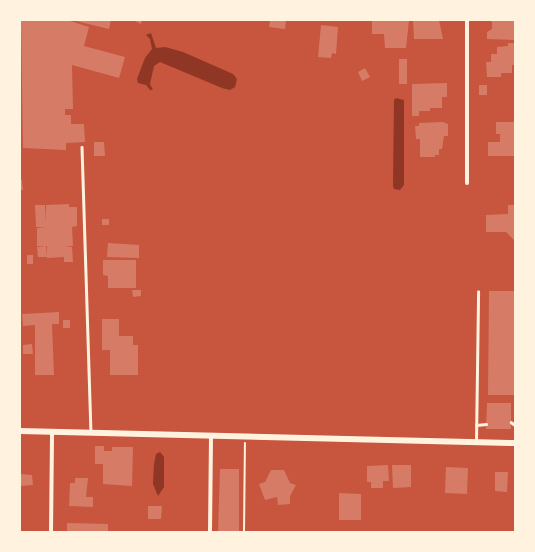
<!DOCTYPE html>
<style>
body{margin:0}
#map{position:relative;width:535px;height:552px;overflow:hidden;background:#c8553d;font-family:Raleway,sans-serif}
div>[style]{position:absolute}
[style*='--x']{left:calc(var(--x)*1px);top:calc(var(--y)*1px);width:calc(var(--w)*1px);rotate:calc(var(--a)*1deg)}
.water>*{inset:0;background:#8f3625}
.building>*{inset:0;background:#d67c66}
.path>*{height:2px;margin:-1px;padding:0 1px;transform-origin:1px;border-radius:1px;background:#fff3e0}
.service>*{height:2.5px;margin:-1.25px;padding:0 1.25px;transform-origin:1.25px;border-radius:1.25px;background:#fff3e0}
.minor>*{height:4px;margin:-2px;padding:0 2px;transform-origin:2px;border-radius:2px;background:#fff3e0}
.tertiary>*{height:6px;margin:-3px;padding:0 3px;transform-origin:3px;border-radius:3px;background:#fff3e0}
span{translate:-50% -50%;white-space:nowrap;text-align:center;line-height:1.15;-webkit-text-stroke:3px #fff3e0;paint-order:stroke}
.frame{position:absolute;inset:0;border:21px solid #fff3e0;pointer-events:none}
</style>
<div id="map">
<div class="water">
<i style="clip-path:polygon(151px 33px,156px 48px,165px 47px,183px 52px,233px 74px,237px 79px,235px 87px,230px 90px,222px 88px,160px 62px,154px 66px,150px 84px,153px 90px,150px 90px,146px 85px,138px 83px,137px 79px,145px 58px,152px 49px,150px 39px,146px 35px)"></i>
<i style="clip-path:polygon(396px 98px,404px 100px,404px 185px,400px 190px,394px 189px,393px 186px,394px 100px)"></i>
<i style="clip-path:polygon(160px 452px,164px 457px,164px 487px,158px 496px,153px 484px,154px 464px,156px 454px)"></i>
</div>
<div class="building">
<i style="clip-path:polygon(21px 20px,67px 20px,89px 27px,84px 46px,125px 57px,119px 78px,72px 65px,73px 109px,65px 109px,65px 115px,71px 115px,71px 124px,84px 124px,85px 142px,66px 143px,66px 150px,23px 148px)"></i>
<i style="clip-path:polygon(72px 20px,111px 20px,109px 29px)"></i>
<i style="clip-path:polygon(133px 20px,142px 20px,141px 24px)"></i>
<i style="clip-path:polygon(270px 20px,286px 20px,285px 29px,269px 27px)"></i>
<i style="clip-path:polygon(372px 20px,409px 20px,406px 48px,385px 48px,384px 34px,372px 34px)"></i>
<i style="clip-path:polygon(413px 20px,439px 20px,443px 39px,414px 39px)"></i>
<i style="clip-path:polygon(489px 20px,515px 20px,515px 40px,487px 39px,487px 32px,492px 29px,492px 22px)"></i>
<i style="clip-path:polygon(321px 25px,338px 27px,336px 54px,332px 53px,331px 58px,318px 57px)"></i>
<i style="clip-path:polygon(508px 43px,515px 43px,515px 65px,512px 65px,512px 73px,501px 73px,501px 77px,487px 77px,486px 62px,491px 62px,491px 54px,497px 54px,497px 47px,508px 46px)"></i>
<i style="clip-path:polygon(399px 59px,407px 59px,407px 84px,399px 84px)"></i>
<i style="clip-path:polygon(365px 68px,370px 77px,362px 81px,358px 72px)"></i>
<i style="clip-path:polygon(447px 83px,447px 97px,442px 97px,442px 108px,430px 108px,430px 111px,419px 111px,419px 116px,412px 116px,412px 84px)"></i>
<i style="clip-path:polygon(479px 85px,487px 85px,487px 95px,479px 95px)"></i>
<i style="clip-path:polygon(443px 122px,448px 124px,448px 136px,444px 136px,442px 149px,439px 149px,439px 155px,435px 155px,435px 157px,420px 157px,420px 139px,416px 139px,415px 126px,419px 126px,419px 123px)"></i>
<i style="clip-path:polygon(496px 122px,515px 122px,515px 156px,488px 156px,488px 142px,500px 142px,500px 134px,496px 134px)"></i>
<i style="clip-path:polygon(94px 142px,104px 142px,105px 156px,94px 156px)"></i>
<i style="clip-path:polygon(20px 180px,22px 180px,23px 190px,20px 190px)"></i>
<i style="clip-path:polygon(69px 204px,69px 207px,77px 207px,77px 226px,72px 227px,73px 246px,64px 246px,72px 247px,73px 262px,64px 262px,64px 257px,47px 258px,47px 246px,50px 246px,37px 246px,37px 228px,46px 227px,36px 227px,35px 205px,45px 205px,46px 223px,46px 205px)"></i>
<i style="clip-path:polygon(508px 205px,514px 205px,515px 241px,506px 232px,486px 232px,486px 215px,508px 214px)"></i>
<i style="clip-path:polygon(102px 219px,109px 219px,109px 225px,102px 225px)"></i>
<i style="clip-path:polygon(108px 243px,139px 245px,139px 258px,107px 257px)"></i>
<i style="clip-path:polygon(46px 246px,47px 257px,38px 257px,37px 247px)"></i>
<i style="clip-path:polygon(27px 255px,33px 255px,33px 264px,27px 264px)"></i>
<i style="clip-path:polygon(103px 260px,136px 260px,136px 288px,108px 288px,108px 276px,103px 275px)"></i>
<i style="clip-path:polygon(132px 290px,141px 290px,141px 296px,133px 297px)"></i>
<i style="clip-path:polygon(489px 291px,515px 291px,515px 395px,488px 395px)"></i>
<i style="clip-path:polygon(59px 312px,59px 324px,52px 324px,54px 375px,35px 375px,35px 325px,23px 326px,22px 314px)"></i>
<i style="clip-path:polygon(102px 319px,119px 319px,119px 336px,133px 336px,133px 345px,138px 345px,138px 375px,110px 375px,110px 350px,102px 350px)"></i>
<i style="clip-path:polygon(63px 320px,70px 320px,70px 328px,63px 328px)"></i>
<i style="clip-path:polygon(32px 344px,33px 354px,23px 354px,23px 345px)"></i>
<i style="clip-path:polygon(487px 403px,511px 403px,511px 429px,486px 429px)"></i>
<i style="clip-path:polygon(95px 446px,104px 446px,104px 451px,112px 451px,112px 447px,133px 447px,132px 486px,103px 484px,103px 464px,95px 464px)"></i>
<i style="clip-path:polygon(388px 465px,389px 481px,383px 481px,383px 488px,371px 488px,371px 482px,367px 482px,367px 466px)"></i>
<i style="clip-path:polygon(392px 465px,411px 465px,411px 487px,393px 488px)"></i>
<i style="clip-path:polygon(446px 467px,468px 468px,467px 494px,445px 493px)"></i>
<i style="clip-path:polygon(220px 469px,239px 469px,239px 532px,218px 532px)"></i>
<i style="clip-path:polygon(271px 470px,284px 470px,290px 483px,296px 485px,290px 496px,290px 504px,278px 505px,277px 497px,265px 500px,259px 484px,265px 482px)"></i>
<i style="clip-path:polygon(495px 472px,508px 472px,507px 492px,495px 491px)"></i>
<i style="clip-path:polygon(20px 474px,32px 475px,33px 485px,20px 486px)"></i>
<i style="clip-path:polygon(75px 478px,88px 478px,86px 497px,93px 497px,93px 507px,69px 506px,70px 483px,75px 483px)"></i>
<i style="clip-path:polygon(339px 493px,361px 494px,361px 520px,339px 520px)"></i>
<i style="clip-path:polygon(148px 506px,162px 506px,161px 519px,148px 519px)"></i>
<i style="clip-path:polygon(67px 523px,108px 524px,108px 532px,67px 532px)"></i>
</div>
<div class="path">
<i style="--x:244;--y:532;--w:89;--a:-89.4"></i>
</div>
<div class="service">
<i style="--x:82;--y:147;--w:285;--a:88.2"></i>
<i style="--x:511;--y:422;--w:5;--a:37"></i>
<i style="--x:476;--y:425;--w:10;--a:-6"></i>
<i style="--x:476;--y:442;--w:150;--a:-89.2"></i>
</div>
<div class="minor">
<i style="--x:467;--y:183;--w:163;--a:-90"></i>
<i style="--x:51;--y:532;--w:101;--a:-89.4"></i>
<i style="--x:210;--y:532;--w:95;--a:-89.4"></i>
</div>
<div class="tertiary">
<i style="--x:20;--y:431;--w:495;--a:1.4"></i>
</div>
<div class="frame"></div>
</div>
